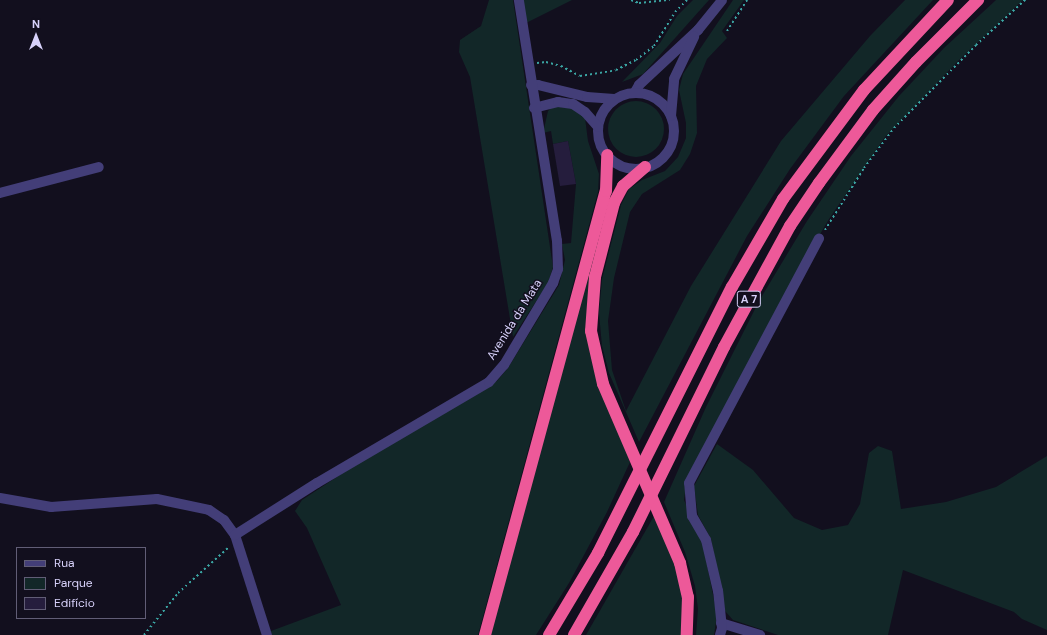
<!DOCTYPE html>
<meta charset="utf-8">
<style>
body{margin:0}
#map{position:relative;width:1047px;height:635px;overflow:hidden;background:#120f1e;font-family:"DM Sans",sans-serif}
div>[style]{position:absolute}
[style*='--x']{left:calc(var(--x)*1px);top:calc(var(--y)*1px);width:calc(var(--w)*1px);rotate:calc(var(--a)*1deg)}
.green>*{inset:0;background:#122728}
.round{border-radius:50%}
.building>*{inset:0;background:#251d3d}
.path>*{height:2px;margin-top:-1px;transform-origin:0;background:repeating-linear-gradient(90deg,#3aa5a3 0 2px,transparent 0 5px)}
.minor>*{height:10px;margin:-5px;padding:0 5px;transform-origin:5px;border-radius:5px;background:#433e78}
.minor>.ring{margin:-5px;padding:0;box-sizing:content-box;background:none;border:10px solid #433e78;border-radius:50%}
.highway>*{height:12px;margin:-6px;padding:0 6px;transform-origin:6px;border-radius:6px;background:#ed5999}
span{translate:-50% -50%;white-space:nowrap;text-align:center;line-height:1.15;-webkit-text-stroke:3px #120f1e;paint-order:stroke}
.shield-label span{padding:1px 3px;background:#120f1e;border:1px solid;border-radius:3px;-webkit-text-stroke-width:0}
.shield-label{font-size:11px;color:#d7d1fa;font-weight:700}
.street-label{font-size:12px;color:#d7d1fa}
.legend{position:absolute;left:16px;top:547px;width:130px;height:72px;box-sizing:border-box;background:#120f1e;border:1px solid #615d76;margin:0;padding:5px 7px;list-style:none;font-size:12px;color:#d7d1fa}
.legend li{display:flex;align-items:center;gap:8px;height:20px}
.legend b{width:20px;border:1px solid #615d76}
.north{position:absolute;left:16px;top:16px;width:40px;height:40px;-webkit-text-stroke:3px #120f1e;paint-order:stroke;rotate:0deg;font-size:11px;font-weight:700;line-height:16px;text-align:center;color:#d7d1fa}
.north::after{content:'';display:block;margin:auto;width:14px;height:18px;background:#d7d1fa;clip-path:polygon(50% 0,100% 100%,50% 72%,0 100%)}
</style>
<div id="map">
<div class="green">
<i style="clip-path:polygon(489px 0,513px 0,553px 267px,548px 283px,513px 337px,470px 77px,459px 52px,460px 40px,481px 26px)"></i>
<i style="clip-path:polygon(523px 0,572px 0,526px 23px)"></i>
<i style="clip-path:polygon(693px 0,709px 0,643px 74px,622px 82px,660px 43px,677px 16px)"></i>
<i style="clip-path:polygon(733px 0,744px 0,722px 31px,727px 38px,707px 59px,696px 86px,697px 133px,690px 154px,680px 170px,642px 194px,630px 212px,614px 278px,608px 321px,612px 370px,626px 411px,691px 286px,781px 141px,870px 36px,905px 0,933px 0,844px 96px,790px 169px,747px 236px,639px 442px,609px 373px,602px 346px,599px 313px,602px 279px,621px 205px,629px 189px,642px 180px,665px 171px,678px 157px,686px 138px,686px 123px,679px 90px,683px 74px)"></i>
<i style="clip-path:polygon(996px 0,1023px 0,960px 59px,885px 137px,829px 219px,795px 277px,686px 486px,684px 500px,703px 544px,717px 615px,714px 635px,696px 635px,698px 609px,695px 586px,685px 552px,664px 502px,706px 407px,759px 301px,807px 221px,851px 156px,899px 96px,944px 48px)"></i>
<i class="round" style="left:608px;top:101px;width:56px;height:56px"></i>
<i style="clip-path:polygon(553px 106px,577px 109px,585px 118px,588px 141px,599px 174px,598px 192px,478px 635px,272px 635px,271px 631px,341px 605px,307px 528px,295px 511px,302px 500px,352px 467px,497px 381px,508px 368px,559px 285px,565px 260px,562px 244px,571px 243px,576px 184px,568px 141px,553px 144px,551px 131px,543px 133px,548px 111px)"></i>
<i style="clip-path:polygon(599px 236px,587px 306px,589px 342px,630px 462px,607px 512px,569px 583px,536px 635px,489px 635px)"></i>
<i style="clip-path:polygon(717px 444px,753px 470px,794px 518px,822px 530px,848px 525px,860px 504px,869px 453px,878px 446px,892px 451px,901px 509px,946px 502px,996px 487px,1047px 456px,1047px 630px,1022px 619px,1014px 612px,903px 570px,888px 635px,778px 635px,733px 620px,725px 611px,711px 539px,698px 515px,694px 486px)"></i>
<i style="clip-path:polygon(654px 516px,676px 561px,683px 589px,682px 635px,586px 635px)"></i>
</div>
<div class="building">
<i style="clip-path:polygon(568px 141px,576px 184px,560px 186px,553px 144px)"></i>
</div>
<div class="path">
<i style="--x:631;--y:0;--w:9;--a:21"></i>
<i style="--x:639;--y:3;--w:31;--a:-6"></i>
<i style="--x:727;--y:31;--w:37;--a:-57"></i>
<i style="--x:537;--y:63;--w:9;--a:-6"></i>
<i style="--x:546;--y:62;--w:16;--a:15"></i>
<i style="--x:561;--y:66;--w:21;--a:28"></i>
<i style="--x:580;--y:76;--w:36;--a:-9"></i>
<i style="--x:616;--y:70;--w:22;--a:-27"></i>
<i style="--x:636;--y:60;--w:23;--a:-38"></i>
<i style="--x:654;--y:46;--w:40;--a:-58"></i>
<i style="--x:675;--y:12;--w:17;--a:-45"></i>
<i style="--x:825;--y:230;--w:73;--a:-57.8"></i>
<i style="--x:864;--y:168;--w:50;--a:-53.1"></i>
<i style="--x:894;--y:128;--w:117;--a:-45.3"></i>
<i style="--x:976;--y:45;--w:67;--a:-42.6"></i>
<i style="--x:144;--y:635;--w:54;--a:-51"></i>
<i style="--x:178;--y:593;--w:69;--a:-42"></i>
</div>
<div class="minor">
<i style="--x:531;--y:85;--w:7;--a:0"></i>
<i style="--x:538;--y:85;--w:50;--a:13.8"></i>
<i style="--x:587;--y:97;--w:27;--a:4"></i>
<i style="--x:635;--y:92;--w:8;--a:-60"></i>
<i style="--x:639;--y:85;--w:81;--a:-43"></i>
<i style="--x:698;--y:30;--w:38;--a:-51"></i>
<i class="ring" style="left:598px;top:93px;width:66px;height:66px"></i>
<i style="--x:534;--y:108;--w:25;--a:-14"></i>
<i style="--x:558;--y:102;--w:15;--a:8"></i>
<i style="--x:573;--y:104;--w:14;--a:34"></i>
<i style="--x:585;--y:112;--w:20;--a:49"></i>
<i style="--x:671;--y:116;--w:37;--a:-85"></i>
<i style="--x:674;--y:79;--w:47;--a:-64.5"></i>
<i style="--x:0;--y:193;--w:102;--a:-14.7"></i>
<i style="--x:0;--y:498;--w:52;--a:10"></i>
<i style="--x:51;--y:507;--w:106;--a:-4.3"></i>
<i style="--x:157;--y:499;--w:53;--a:11.9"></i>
<i style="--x:209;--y:510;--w:18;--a:34"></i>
<i style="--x:224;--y:520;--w:19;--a:54"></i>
<i style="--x:235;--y:535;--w:105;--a:72.3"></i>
<i style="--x:235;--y:535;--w:97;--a:-32.4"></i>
<i style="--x:317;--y:483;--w:199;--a:-30.4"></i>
<i style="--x:489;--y:382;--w:23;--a:-49"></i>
<i style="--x:504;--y:365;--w:96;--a:-59.1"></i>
<i style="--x:553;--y:283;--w:15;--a:-70"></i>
<i style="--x:558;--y:269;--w:28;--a:-92"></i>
<i style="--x:557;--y:241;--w:244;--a:-99"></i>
<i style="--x:721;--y:623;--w:41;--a:17.1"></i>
<i style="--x:720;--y:635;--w:7;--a:-74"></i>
<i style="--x:722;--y:628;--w:37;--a:-96"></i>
<i style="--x:718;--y:591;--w:52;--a:-103.2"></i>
<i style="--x:706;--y:540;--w:28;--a:-120"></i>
<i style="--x:692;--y:516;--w:33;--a:-95"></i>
<i style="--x:689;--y:483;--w:277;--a:-62"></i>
</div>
<div class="highway">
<i style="--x:645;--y:167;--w:29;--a:139"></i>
<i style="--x:623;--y:186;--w:19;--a:118"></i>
<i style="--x:614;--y:203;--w:76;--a:104.4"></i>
<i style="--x:595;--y:277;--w:54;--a:94.2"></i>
<i style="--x:591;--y:331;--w:54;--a:77.2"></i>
<i style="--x:603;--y:384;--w:195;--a:66.7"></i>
<i style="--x:680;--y:563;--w:35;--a:77"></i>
<i style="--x:688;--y:597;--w:38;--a:92"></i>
<i style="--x:485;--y:635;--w:460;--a:-74.8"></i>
<i style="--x:606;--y:191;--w:36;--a:-88"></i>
<i style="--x:549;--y:635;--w:96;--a:-59.1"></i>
<i style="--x:598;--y:553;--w:298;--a:-63.3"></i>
<i style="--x:732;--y:287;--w:102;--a:-59.9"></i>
<i style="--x:783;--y:199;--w:136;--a:-53.4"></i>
<i style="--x:864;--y:90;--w:123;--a:-47"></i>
<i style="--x:574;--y:635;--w:119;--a:-60.2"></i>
<i style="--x:633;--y:532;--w:206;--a:-63.8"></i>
<i style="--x:724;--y:347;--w:138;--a:-61.4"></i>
<i style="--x:790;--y:226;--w:52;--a:-56"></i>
<i style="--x:819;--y:183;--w:91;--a:-53.5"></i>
<i style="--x:873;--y:110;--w:64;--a:-48.1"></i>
<i style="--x:916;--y:62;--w:88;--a:-45"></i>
</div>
<div class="shield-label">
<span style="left:749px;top:299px">A 7</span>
</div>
<div class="street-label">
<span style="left:515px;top:320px;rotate:-58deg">Avenida da Mata</span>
</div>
<ul class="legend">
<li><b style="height:5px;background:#433e78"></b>Rua</li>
<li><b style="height:11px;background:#122728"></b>Parque</li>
<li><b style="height:11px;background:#251d3d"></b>Edifício</li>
</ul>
<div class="north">N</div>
</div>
